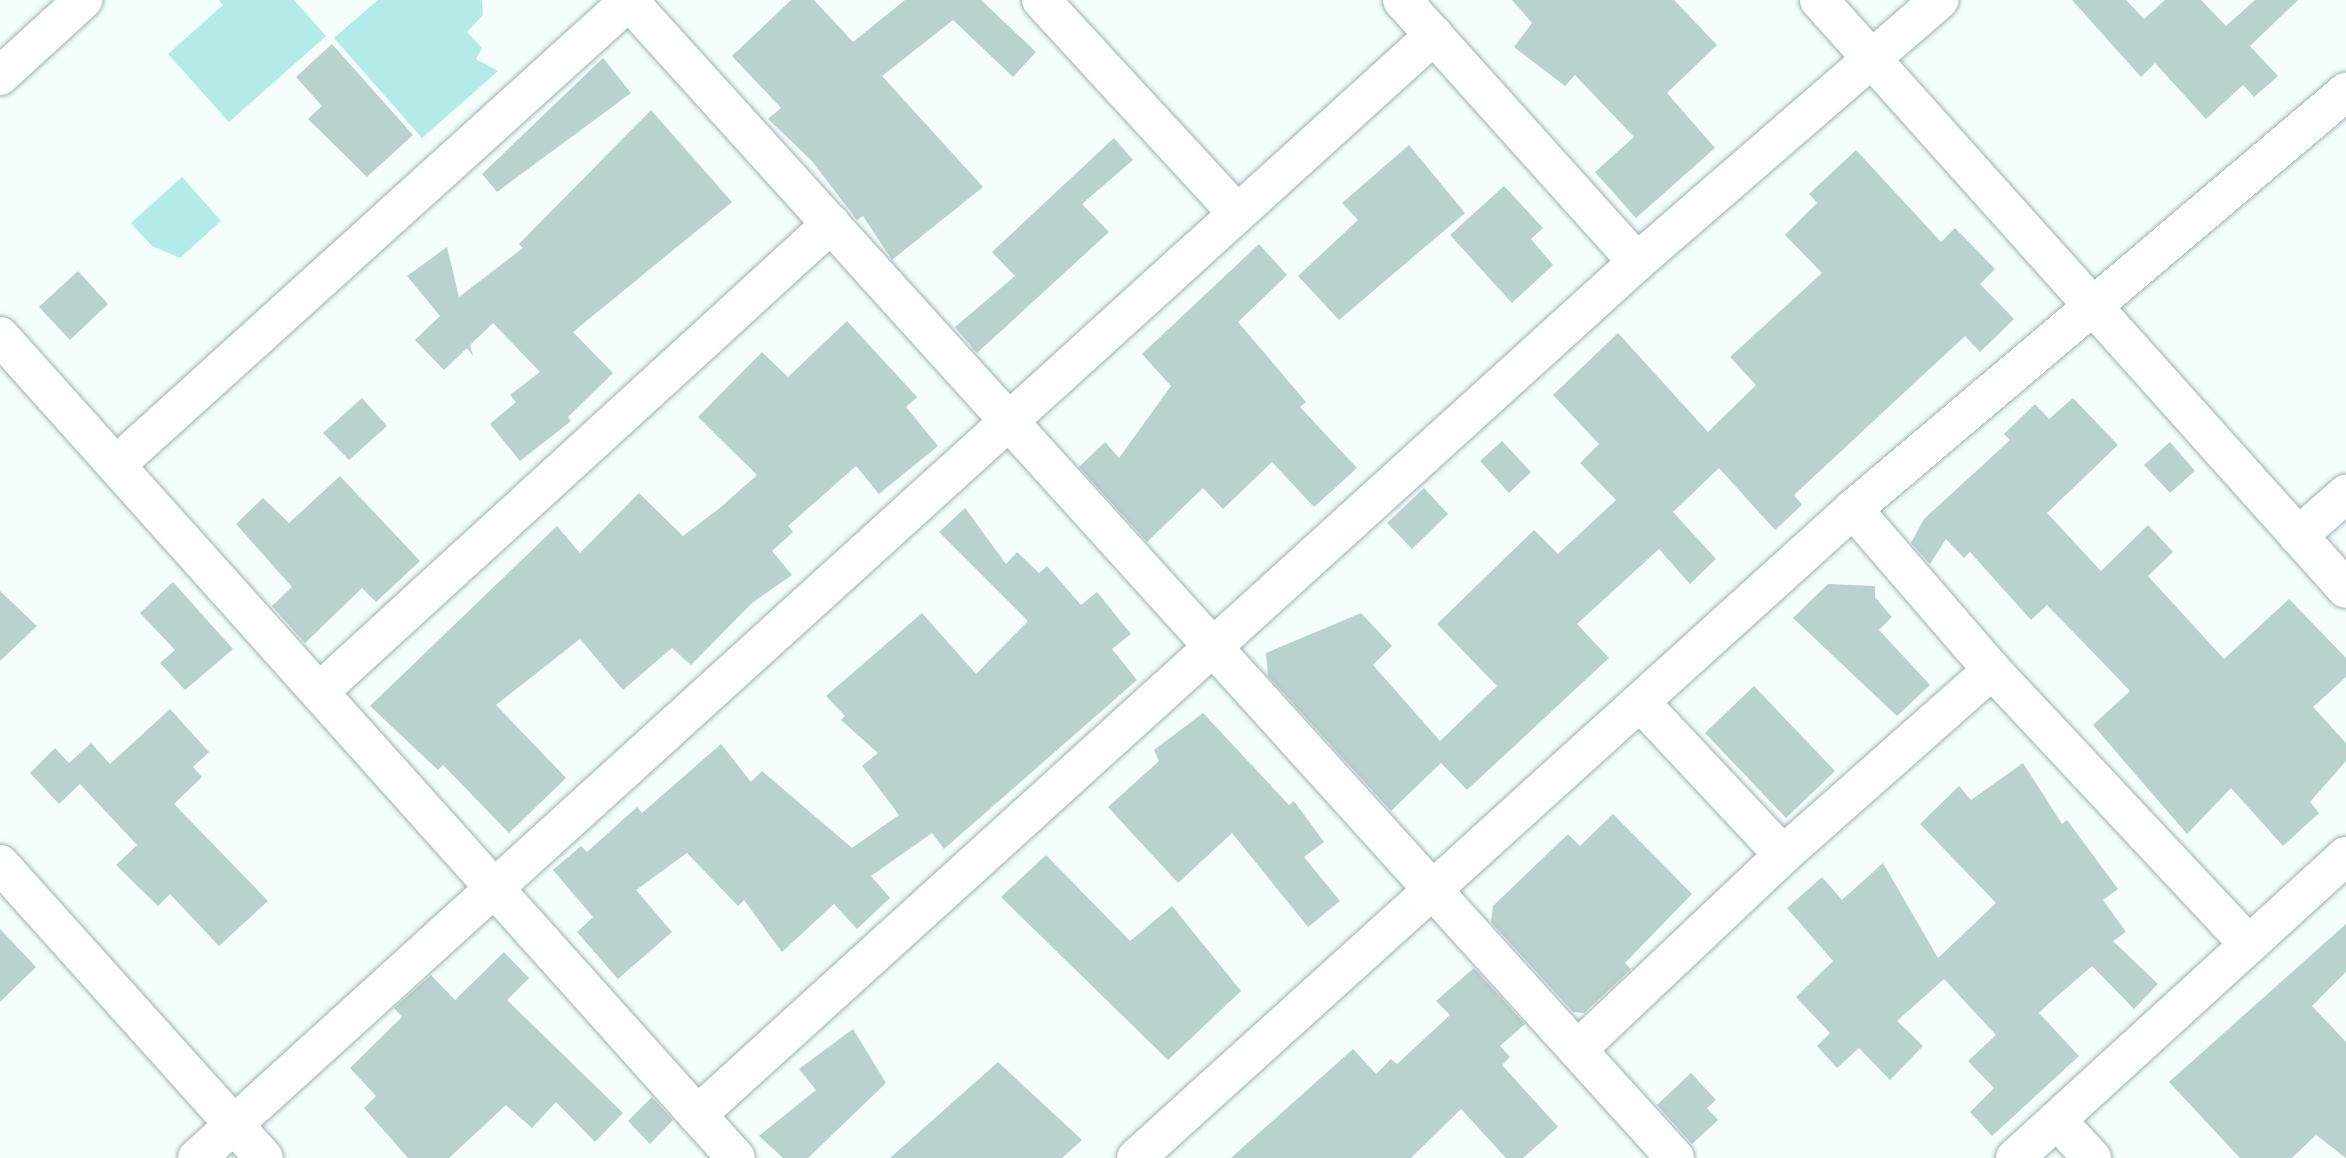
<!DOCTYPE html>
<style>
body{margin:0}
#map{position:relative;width:2346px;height:1158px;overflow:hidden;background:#f4fefd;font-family:"Alegreya Sans",sans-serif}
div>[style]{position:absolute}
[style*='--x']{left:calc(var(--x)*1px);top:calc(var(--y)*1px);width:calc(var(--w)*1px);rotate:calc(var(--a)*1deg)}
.green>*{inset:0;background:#b2ebe8}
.building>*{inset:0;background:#b9d1cf}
.roads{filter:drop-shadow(0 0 2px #9cb2b1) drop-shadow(0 0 2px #9cb2b1)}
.minor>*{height:38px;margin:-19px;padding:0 19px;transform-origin:19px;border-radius:19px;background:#fff}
span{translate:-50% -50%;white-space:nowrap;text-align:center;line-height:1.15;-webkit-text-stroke:5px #f4fefd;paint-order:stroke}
</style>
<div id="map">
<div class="green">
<i style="clip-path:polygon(219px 0,294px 0,326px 36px,229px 122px,168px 54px,223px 5px)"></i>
<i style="clip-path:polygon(378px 0,482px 0,483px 15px,467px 32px,482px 48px,476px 59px,498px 71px,422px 138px,334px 38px)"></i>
<i style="clip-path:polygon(182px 177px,221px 221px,180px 258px,152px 246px,131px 223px)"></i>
</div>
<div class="building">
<i style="clip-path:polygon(791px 0,814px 0,853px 42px,905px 0,981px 0,1036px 52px,1013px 77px,953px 20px,882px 76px,983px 187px,892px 260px,863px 216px,857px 220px,811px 160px,768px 119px,781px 108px,732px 56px)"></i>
<i style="clip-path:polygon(1512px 0,1674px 0,1717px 45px,1667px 93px,1715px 148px,1636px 218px,1595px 172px,1634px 137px,1575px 75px,1565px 86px,1514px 47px,1532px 23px)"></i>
<i style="clip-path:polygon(2072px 0,2126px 0,2144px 19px,2165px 0,2201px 0,2226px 26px,2255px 0,2298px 0,2250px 46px,2278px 76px,2254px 97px,2243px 85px,2206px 119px,2155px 63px,2141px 77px)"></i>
<i style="clip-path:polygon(332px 44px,413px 135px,367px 177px,308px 119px,322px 106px,296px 77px)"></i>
<i style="clip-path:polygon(603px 58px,631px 93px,497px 192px,482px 174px)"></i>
<i style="clip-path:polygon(651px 110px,732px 202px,573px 332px,613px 373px,568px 417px,571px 421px,520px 461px,490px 424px,516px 402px,510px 395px,540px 372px,493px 323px,470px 345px,473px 356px,467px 348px,444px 370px,415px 340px,440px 316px,407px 276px,447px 247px,459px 297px,523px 248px,519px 244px)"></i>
<i style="clip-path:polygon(1114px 138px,1133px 160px,1082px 204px,1109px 232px,977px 353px,955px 327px,1015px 276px,992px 252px)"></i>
<i style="clip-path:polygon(1409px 145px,1465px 213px,1339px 320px,1298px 276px,1358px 220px,1342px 203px)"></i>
<i style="clip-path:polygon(1856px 150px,1941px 242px,1955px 228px,1995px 269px,1980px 284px,2014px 319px,1980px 352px,1965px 336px,1794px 495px,1802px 505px,1775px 530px,1719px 468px,1673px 512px,1716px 559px,1690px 584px,1659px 549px,1577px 624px,1609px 658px,1467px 790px,1441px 763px,1391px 811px,1268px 676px,1266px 653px,1361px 613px,1392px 646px,1373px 665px,1440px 741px,1497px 686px,1437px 624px,1534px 530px,1558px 554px,1616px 500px,1580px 463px,1599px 444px,1553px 395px,1618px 333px,1708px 432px,1756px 385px,1730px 357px,1822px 273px,1785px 235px,1817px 203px,1809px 194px)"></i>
<i style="clip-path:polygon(1504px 186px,1543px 228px,1531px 239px,1553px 265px,1512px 303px,1450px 235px)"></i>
<i style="clip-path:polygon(1259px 244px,1287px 275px,1238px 322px,1306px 402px,1300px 407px,1357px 468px,1314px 507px,1272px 462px,1223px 509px,1203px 488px,1147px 542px,1079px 467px,1105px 442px,1119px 458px,1171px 386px,1142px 354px)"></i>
<i style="clip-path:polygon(78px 271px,108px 304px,70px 340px,39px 307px)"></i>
<i style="clip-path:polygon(847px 321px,917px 397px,906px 407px,938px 446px,879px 494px,856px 466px,788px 526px,793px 532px,772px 551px,792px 575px,752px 603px,691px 665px,672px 648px,623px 690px,580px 639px,496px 705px,566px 778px,509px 833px,443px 765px,438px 770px,370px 706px,557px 526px,580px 553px,639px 493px,683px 536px,721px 507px,757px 475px,698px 417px,762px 352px,788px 377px)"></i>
<i style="clip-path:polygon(362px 398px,387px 426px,349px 460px,323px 433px)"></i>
<i style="clip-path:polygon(2073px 398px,2118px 445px,2047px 513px,2101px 571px,2148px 525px,2173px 552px,2148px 576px,2224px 659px,2289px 599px,2346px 658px,2346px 677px,2313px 707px,2346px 743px,2346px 761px,2310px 802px,2319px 813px,2283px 846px,2231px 788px,2187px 834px,2093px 725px,2130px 691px,2107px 667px,2047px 605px,2031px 620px,1970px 552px,1964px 558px,1946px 539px,1930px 564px,1911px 543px,1924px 519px,2010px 440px,2004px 434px,2035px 404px,2049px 419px)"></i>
<i style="clip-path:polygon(1502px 441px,1531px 472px,1509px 493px,1480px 461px)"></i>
<i style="clip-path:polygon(2170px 442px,2195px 471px,2170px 493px,2144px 465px)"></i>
<i style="clip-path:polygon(340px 476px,420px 561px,376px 602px,362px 588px,305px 643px,272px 606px,292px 587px,236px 524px,263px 498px,289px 523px)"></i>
<i style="clip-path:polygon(1424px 488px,1448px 514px,1412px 549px,1387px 523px)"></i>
<i style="clip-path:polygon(965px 508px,1006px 564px,1017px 552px,1039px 573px,1047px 566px,1081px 605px,1097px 592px,1131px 634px,1112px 649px,1137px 680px,944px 849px,932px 833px,871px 876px,890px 898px,857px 929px,834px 904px,782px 952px,744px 900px,738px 906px,687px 853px,636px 890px,672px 932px,618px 979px,577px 932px,593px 917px,553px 870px,581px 846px,587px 852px,637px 807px,642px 813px,721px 744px,751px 782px,762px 771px,852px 848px,899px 815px,862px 766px,878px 753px,841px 720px,845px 716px,826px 696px,922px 613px,976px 674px,1028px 621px,939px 532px)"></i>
<i style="clip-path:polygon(173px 582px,233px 649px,185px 690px,160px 663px,175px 650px,140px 613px)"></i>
<i style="clip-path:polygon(1828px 584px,1875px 586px,1875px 597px,1892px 617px,1879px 630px,1930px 685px,1897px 716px,1793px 618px)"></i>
<i style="clip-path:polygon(0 591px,37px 626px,0 661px)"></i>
<i style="clip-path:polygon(1754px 686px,1835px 771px,1786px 818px,1705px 733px)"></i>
<i style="clip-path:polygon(170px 709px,209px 752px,193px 767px,202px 777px,174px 804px,268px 901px,219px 946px,170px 894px,158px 906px,116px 865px,137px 845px,80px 784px,59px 804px,30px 773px,55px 748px,69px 763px,91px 743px,110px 764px)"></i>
<i style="clip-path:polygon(1203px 713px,1289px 805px,1294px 801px,1324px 842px,1304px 857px,1340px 901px,1308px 927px,1232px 833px,1178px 883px,1108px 807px,1159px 761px,1154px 750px)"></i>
<i style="clip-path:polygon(2023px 763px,2062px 824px,2067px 820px,2118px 889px,2103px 900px,2126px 932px,2113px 941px,2158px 984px,2134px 1009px,2092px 966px,2048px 1004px,2039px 1013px,2079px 1056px,1992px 1136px,1970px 1112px,1994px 1088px,1968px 1061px,1996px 1035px,1944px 979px,1897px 1021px,1923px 1046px,1890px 1080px,1859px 1048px,1837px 1068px,1817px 1046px,1830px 1033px,1796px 997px,1833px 961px,1787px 908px,1822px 877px,1842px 900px,1883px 863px,1938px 958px,1996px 903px,1920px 824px,1959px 786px,1971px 800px)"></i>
<i style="clip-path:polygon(1613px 814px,1692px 894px,1625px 963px,1631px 969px,1584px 1013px,1573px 1012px,1491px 922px,1493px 906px,1568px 834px,1580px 846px)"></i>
<i style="clip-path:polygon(1046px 855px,1130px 941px,1172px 906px,1241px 991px,1168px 1060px,1001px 897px)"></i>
<i style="clip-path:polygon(2346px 924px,2346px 972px,2312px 1006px,2346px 1042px,2346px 1158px,2316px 1135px,2292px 1158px,2240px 1158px,2169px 1082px)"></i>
<i style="clip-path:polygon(0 929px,36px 967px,0 1002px)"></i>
<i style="clip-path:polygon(504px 952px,529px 978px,507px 1000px,623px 1113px,595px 1142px,556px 1102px,532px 1128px,506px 1105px,449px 1158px,408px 1158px,364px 1108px,376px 1096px,350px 1068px,402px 1017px,394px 1008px,431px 975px,455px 1000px)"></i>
<i style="clip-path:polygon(1474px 968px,1525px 1024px,1500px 1046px,1510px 1057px,1502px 1065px,1558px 1127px,1523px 1158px,1506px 1158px,1461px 1109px,1411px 1158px,1231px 1158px,1353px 1049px,1376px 1074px,1391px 1059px,1397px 1064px,1450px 1015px,1436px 1001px)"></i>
<i style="clip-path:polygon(853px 1029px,886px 1083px,808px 1158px,783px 1158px,759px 1136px,816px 1090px,799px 1069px)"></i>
<i style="clip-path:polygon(998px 1062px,1082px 1140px,1062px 1158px,890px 1158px)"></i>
<i style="clip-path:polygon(1691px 1073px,1716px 1100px,1707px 1108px,1718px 1120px,1692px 1144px,1657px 1105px)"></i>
<i style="clip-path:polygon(652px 1097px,673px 1120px,650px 1144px,628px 1121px)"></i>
</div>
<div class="roads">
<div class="minor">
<i style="--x:628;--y:0;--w:1561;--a:47.88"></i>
<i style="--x:1041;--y:0;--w:289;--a:47.4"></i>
<i style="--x:1402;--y:0;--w:352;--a:48.1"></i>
<i style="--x:1819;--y:0;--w:790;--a:48.18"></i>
<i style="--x:0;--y:76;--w:113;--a:-42.5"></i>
<i style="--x:0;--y:336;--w:1103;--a:48.16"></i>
<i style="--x:116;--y:465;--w:693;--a:-42.13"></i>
<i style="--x:1853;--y:509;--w:213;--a:49.2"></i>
<i style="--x:1992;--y:670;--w:376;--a:46.9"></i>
<i style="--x:2298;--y:536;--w:64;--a:-41.2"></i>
<i style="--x:319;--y:692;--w:694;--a:-42.43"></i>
<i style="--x:1640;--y:702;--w:209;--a:46.9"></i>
<i style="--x:0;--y:864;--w:395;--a:48.1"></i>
<i style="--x:1578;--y:1049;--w:282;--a:-43.4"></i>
<i style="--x:1783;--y:855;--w:279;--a:-41.5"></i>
<i style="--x:697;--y:1115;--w:1269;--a:-42.22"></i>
<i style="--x:1637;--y:262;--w:400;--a:-40.9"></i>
<i style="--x:2057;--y:1120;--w:52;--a:47.4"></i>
<i style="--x:197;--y:1158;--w:1671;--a:-42.23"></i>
<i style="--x:1136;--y:1158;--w:967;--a:-42.15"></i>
<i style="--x:1853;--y:509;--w:646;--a:-40.23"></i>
<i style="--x:2015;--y:1158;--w:448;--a:-42.4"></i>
</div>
</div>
</div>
